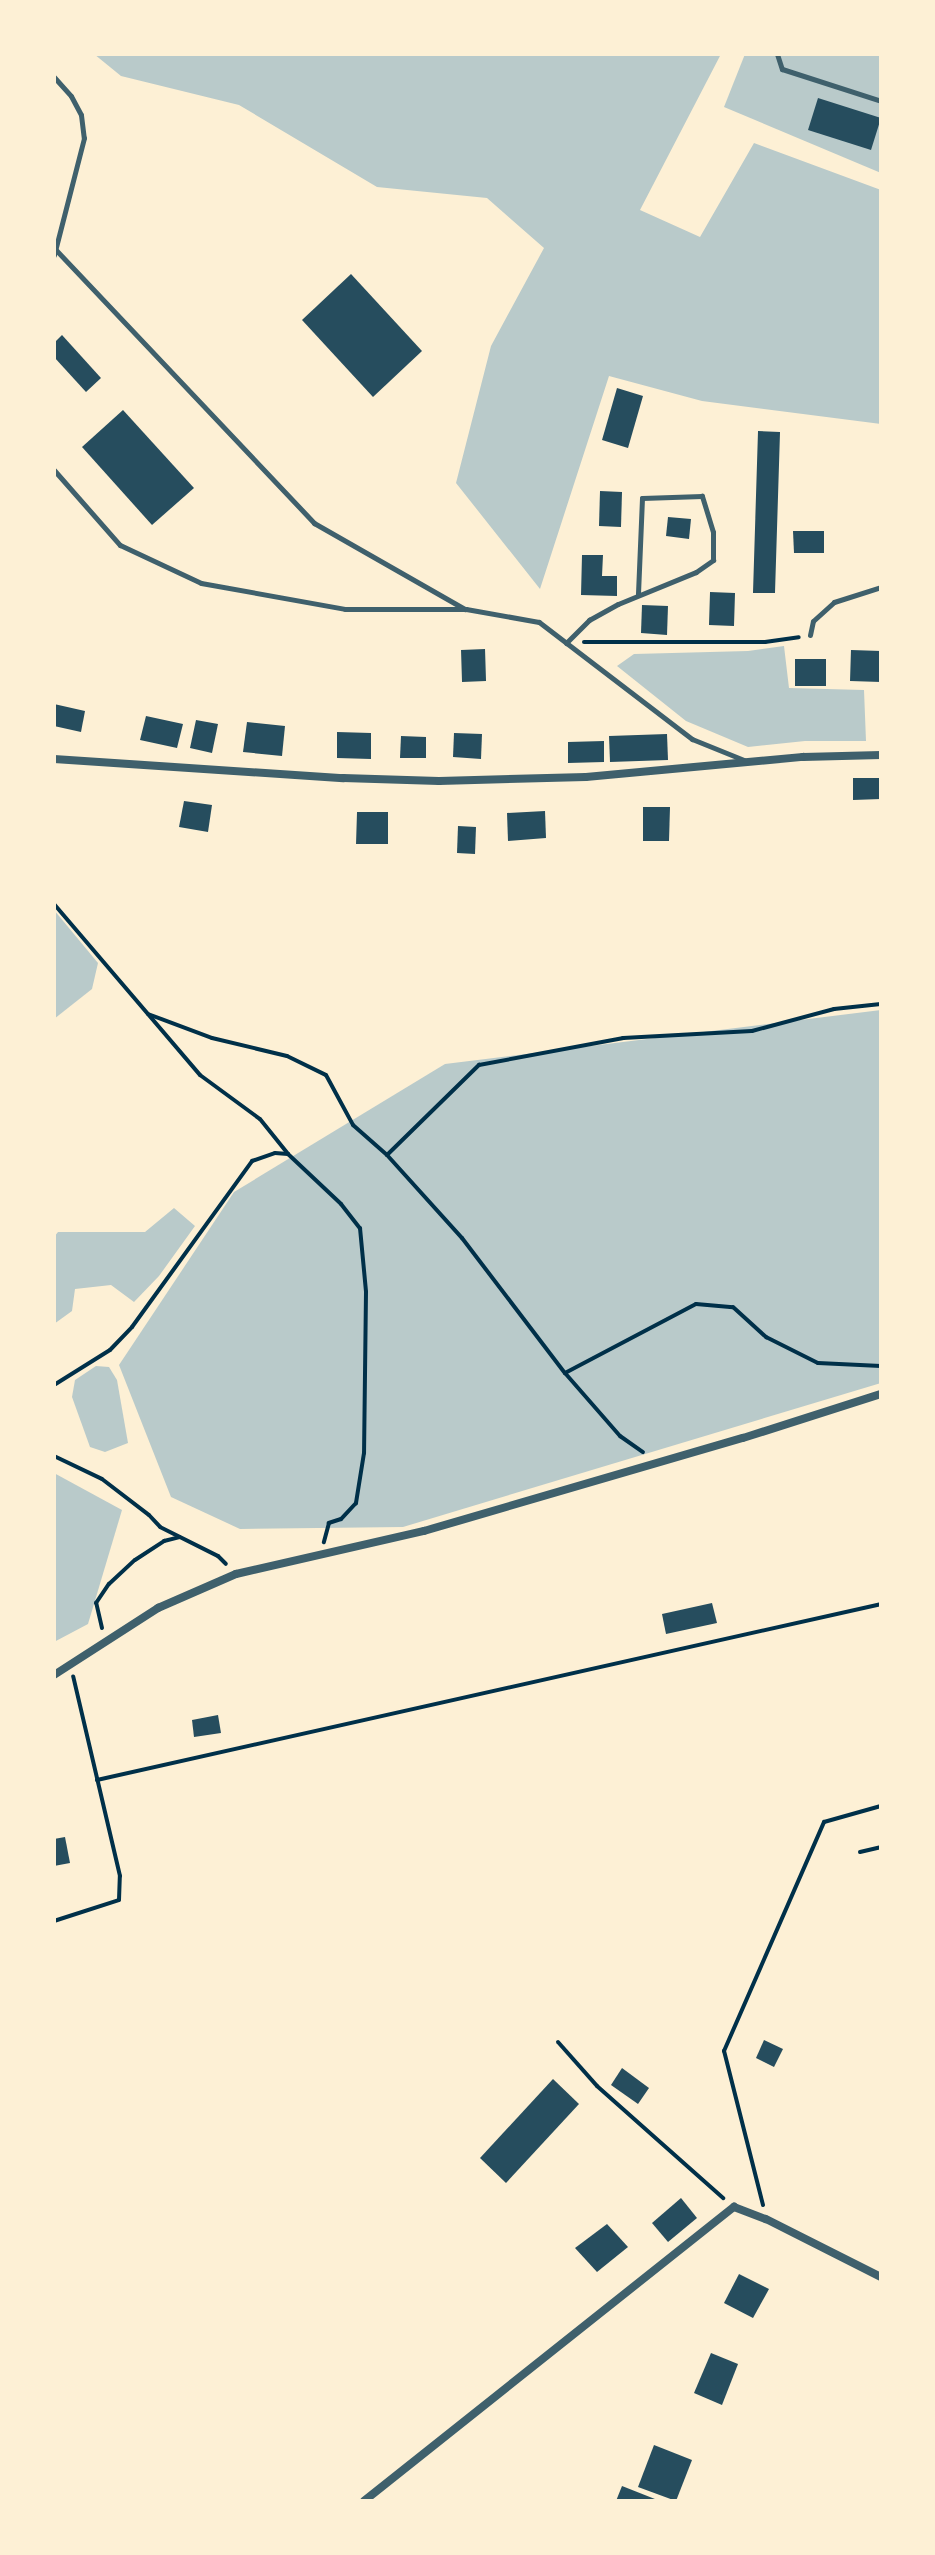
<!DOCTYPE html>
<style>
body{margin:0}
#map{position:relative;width:935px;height:2555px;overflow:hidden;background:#fdf0d5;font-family:Montserrat,sans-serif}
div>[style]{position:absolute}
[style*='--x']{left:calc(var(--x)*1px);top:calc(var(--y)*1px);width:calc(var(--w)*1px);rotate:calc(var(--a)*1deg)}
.green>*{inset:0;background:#b9caca}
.building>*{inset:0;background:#264d5e}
.path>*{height:4px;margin:-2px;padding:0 2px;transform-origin:2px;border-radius:2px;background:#003049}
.service>*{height:5px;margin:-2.5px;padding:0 2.5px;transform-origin:2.5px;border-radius:2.5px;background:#3f606c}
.minor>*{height:8px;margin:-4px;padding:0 4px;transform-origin:4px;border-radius:4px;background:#3f606c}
span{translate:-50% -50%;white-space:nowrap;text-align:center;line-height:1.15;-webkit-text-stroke:8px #fdf0d5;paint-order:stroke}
.frame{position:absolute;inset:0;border:56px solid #fdf0d5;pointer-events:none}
</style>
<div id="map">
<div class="green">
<i style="clip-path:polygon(94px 54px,721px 54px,640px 210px,700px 237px,754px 143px,881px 190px,881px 424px,702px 401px,609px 376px,540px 589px,456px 483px,491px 346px,544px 248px,487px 198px,377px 187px,239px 105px,121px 76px)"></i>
<i style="clip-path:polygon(745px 54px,881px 54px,881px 173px,724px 107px)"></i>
<i style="clip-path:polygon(784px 646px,789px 688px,864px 690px,866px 741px,805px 741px,748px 747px,686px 721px,617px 666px,634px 654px,748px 651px)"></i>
<i style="clip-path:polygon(54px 910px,98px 963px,92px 989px,54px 1019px)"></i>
<i style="clip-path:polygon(881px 1010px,881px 1383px,403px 1527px,240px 1529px,171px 1497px,119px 1365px,234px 1192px,445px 1064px)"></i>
<i style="clip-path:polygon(174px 1208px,195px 1226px,159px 1276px,134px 1302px,111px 1285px,75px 1289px,72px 1311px,54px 1324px,54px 1237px,58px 1232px,145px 1232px)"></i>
<i style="clip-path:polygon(96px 1366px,109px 1367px,117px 1380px,128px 1443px,105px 1452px,90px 1447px,72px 1397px,75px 1380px)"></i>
<i style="clip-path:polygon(54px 1473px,122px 1510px,88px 1624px,54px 1642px)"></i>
</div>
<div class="building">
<i style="clip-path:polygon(818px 98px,881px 118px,871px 150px,808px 130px)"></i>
<i style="clip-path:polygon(351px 274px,422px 351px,373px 397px,302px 320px)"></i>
<i style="clip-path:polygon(62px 335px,101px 378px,86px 392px,54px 357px,54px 343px)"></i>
<i style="clip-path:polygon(617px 388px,643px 396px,628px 448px,602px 440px)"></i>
<i style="clip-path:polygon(123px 410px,194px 488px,152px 525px,82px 447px)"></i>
<i style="clip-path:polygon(758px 431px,780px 432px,775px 593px,753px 593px)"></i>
<i style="clip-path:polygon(600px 491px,622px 492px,621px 527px,599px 526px)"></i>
<i style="clip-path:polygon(668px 517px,691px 519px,689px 539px,666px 536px)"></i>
<i style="clip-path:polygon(793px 531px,824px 531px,824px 553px,794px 553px)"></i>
<i style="clip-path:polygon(582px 555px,603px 555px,602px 576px,617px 576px,617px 596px,581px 595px)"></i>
<i style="clip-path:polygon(710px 592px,735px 593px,734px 626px,709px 625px)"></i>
<i style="clip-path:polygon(642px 605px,668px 606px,667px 635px,641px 633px)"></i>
<i style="clip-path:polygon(485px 649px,486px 681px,462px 682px,461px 650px)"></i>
<i style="clip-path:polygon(851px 650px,881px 651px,881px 682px,850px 681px)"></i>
<i style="clip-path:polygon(795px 659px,826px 659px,826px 686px,795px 686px)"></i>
<i style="clip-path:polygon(54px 704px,85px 711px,81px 732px,54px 726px)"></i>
<i style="clip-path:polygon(146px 716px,183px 724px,177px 748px,140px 740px)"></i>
<i style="clip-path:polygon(196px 720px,218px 724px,212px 753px,190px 748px)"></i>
<i style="clip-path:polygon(247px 722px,285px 726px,282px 756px,243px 752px)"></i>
<i style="clip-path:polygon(337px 732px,371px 733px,371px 759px,337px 758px)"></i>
<i style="clip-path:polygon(454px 733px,482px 734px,481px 759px,453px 757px)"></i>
<i style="clip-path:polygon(667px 734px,668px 760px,610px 762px,609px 736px)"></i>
<i style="clip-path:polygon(401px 736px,426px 737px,426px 758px,400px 758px)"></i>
<i style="clip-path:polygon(604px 741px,604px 762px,568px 763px,568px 742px)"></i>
<i style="clip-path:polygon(853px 778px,881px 778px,881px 799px,853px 800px)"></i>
<i style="clip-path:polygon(184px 801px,212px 805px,208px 832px,179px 827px)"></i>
<i style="clip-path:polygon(643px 807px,670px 807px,669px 841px,643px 841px)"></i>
<i style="clip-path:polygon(545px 811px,546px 838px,508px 841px,507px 813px)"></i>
<i style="clip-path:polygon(357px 812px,388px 812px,388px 844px,356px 844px)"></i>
<i style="clip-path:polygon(458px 826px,476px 827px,475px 854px,457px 853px)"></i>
<i style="clip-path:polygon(712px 1603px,717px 1623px,666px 1634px,662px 1614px)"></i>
<i style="clip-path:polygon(218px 1715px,221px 1733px,194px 1737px,192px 1720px)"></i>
<i style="clip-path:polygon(65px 1837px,70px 1863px,54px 1866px,54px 1839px)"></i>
<i style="clip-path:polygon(764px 2040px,783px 2049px,774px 2067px,756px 2058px)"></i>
<i style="clip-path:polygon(622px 2068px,649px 2088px,638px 2104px,611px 2085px)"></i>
<i style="clip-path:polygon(553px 2079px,579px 2104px,506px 2183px,480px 2158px)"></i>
<i style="clip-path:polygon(681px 2198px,697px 2218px,668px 2242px,652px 2223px)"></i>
<i style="clip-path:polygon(607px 2224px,628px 2247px,597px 2272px,575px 2248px)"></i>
<i style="clip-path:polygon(739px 2274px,769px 2289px,753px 2318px,724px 2303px)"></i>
<i style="clip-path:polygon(711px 2353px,738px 2364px,722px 2405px,694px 2393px)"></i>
<i style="clip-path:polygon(654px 2445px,692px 2460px,676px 2501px,638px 2487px)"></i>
<i style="clip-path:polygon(622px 2486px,660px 2501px,616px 2501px)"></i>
</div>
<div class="path">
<i style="--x:584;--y:642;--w:181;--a:0"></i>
<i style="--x:765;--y:642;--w:34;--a:-8"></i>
<i style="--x:54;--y:904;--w:225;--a:49.5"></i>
<i style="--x:200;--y:1075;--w:74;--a:36.3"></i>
<i style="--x:260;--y:1119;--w:45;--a:51.3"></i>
<i style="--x:148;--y:1014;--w:68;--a:20.6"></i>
<i style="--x:212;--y:1038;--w:77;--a:13.5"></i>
<i style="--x:287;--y:1056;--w:43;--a:26"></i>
<i style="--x:326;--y:1075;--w:57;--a:61.6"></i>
<i style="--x:353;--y:1125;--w:45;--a:41.4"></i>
<i style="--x:387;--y:1155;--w:112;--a:47.9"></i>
<i style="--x:462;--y:1238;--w:170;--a:52.7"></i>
<i style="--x:565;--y:1373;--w:84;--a:48.9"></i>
<i style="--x:620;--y:1436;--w:28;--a:35"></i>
<i style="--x:387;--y:1155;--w:129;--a:-44.4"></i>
<i style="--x:479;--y:1065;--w:147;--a:-10.6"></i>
<i style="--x:623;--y:1038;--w:129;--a:-3.1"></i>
<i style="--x:752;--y:1031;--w:85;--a:-15"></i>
<i style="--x:834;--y:1009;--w:47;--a:-6.1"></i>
<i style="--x:565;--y:1373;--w:148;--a:-27.8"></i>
<i style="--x:696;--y:1304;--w:37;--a:5"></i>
<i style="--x:733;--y:1307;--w:45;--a:42.3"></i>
<i style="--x:766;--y:1337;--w:58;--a:26.6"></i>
<i style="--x:818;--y:1363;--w:63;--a:2.7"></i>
<i style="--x:54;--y:1385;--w:66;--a:-32"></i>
<i style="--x:110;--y:1350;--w:32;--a:-46"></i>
<i style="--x:132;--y:1327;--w:205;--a:-54.1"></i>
<i style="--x:252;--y:1161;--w:24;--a:-19"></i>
<i style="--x:275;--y:1153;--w:13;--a:4"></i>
<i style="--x:288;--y:1154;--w:73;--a:43.3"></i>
<i style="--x:341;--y:1204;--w:31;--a:52"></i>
<i style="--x:360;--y:1228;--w:64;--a:84.6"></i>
<i style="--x:366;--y:1292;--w:161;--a:90.7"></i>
<i style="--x:364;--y:1453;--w:51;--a:99.1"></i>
<i style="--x:356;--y:1503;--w:22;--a:133"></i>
<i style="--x:341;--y:1519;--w:13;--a:162"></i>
<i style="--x:329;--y:1523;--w:20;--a:105"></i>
<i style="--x:54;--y:1456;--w:53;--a:25.6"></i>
<i style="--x:102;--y:1479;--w:59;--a:37.5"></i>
<i style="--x:149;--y:1515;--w:16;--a:47"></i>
<i style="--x:160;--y:1527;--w:65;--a:26.6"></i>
<i style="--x:218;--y:1556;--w:11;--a:45"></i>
<i style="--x:102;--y:1628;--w:26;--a:-103"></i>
<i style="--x:96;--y:1603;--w:23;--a:-56"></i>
<i style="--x:109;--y:1584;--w:35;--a:-43"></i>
<i style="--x:135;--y:1560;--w:35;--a:-33"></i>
<i style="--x:164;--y:1541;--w:16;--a:-14"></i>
<i style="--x:97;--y:1780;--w:804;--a:-12.65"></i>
<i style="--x:860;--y:1852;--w:22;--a:-13"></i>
<i style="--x:54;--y:1921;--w:68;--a:-17.9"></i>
<i style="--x:119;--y:1900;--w:24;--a:-88"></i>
<i style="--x:120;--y:1876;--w:205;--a:-103.2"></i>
<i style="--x:558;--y:2042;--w:59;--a:48.4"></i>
<i style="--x:597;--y:2086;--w:169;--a:41.6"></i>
<i style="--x:763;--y:2205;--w:159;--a:-104.2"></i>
<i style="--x:724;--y:2051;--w:250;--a:-66.4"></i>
<i style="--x:824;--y:1822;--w:59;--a:-15.7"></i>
</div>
<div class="service">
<i style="--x:777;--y:54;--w:16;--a:72"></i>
<i style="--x:782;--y:69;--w:104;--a:17.9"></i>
<i style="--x:54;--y:77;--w:25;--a:48"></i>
<i style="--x:71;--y:96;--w:21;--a:62"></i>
<i style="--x:81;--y:115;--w:23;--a:83"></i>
<i style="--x:84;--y:138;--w:121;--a:104.4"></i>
<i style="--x:56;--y:250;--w:376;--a:46.6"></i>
<i style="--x:314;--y:523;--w:174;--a:29.7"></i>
<i style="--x:54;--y:470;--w:100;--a:48.7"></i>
<i style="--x:120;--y:545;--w:89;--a:25.1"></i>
<i style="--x:201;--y:583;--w:146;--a:10.2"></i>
<i style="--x:345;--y:609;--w:121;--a:0"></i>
<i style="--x:466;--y:609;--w:74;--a:10.1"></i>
<i style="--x:539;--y:622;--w:193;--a:37.4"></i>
<i style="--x:692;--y:739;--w:56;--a:22"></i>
<i style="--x:810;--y:635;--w:14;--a:-78"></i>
<i style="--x:813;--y:621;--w:28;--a:-42"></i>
<i style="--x:834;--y:602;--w:49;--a:-17.7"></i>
<i style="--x:566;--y:643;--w:33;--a:-45"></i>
<i style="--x:589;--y:620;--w:33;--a:-29"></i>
<i style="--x:618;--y:604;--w:84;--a:-22.3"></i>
<i style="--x:696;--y:572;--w:21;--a:-35"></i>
<i style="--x:713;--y:560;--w:28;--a:-90"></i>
<i style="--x:713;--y:532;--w:38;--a:-107"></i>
<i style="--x:702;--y:496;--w:60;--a:178.1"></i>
<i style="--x:642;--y:498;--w:96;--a:92.4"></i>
</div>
<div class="minor">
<i style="--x:54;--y:759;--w:290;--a:3.8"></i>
<i style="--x:343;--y:778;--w:96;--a:1.8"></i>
<i style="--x:439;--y:781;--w:147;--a:-1.6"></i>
<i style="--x:586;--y:777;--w:218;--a:-5.3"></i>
<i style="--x:803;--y:757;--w:78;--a:-1.5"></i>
<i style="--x:54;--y:1675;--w:124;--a:-32.8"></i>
<i style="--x:158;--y:1608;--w:85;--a:-23.6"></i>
<i style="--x:236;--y:1574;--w:193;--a:-12.9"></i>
<i style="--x:424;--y:1531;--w:332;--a:-16.3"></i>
<i style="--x:743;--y:1438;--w:145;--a:-17.7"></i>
<i style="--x:364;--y:2501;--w:473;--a:-38.5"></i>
<i style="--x:734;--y:2207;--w:34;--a:21"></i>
<i style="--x:766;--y:2219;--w:129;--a:26.8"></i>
</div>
<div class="frame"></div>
</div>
